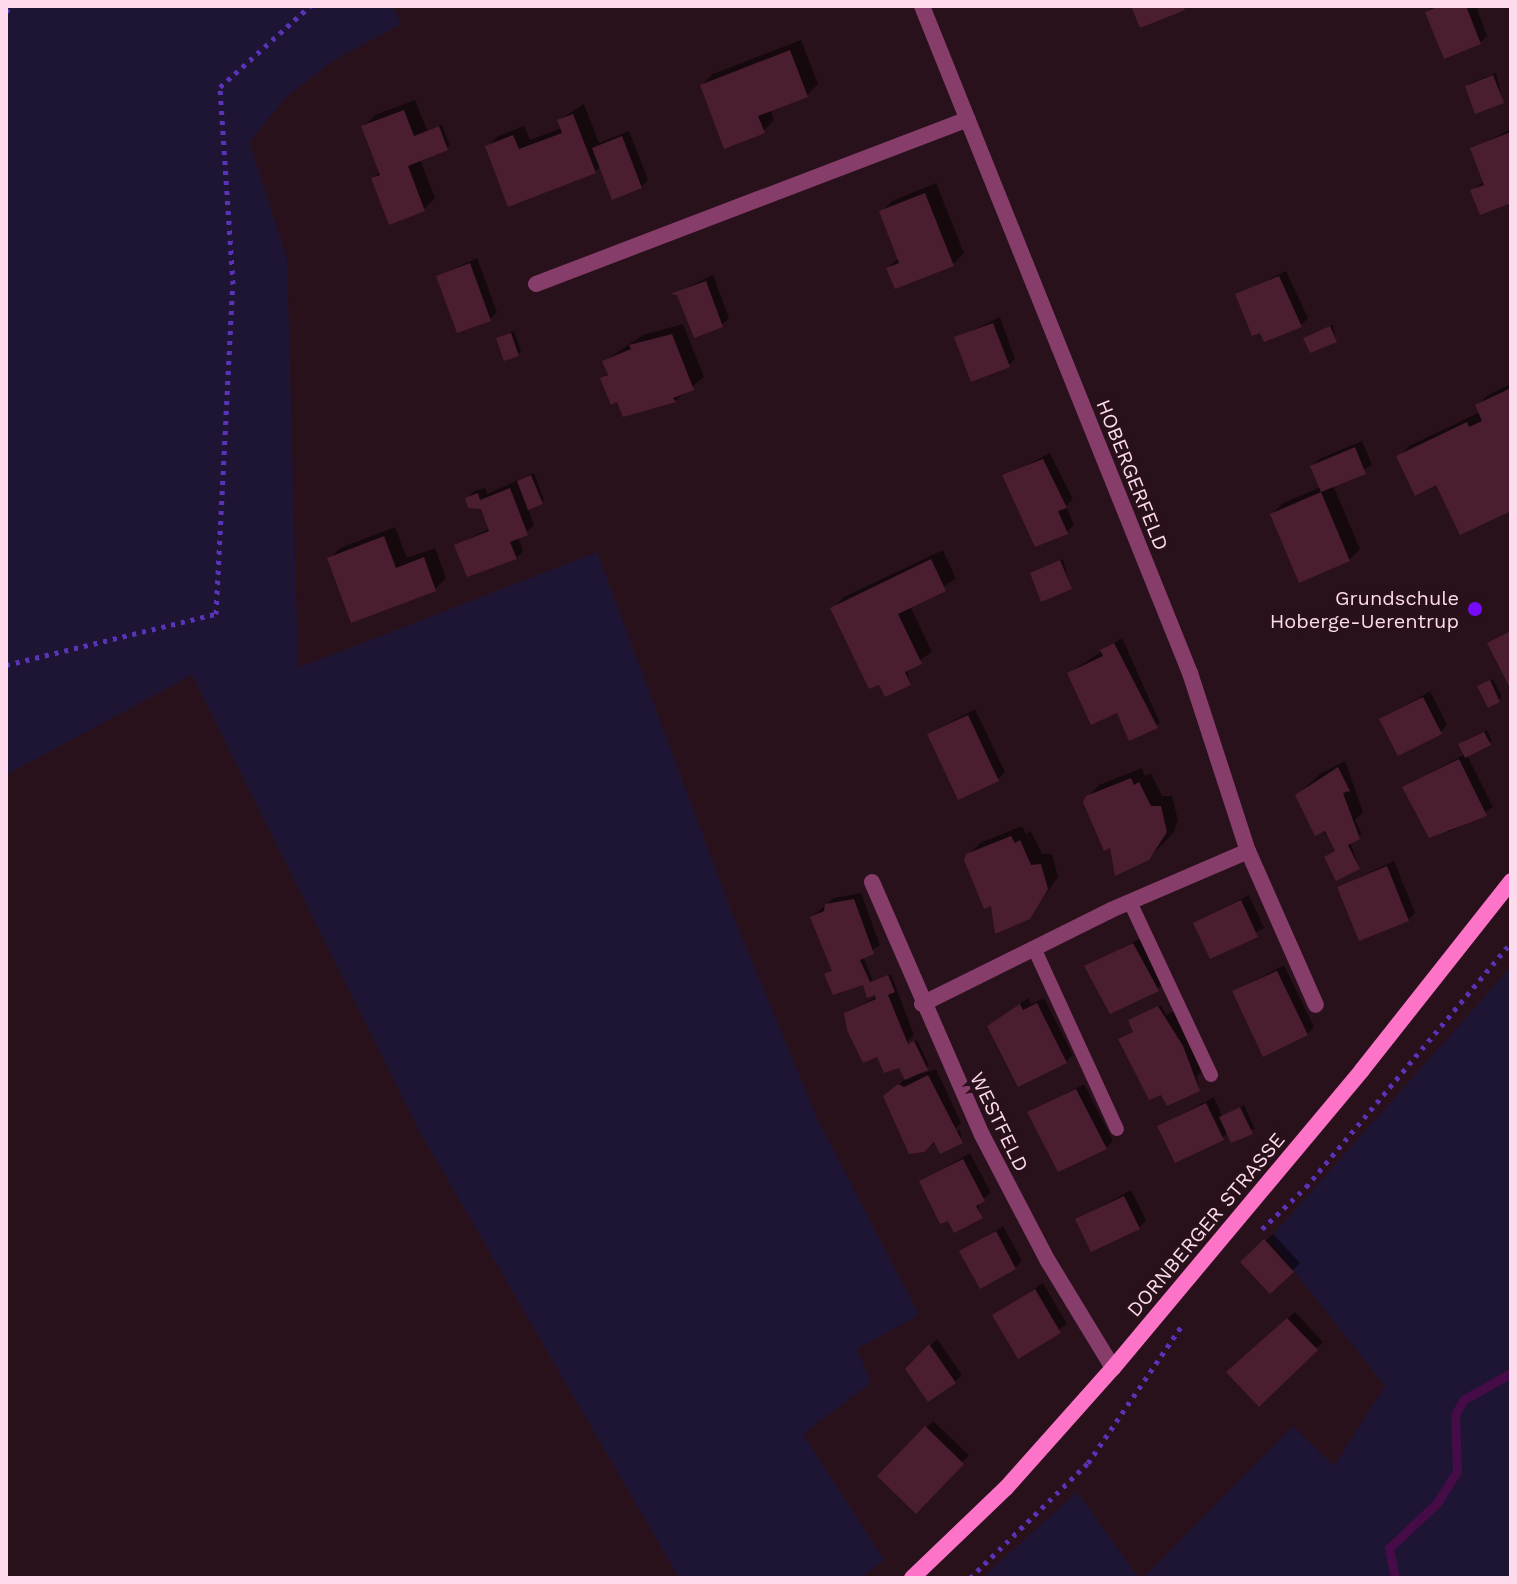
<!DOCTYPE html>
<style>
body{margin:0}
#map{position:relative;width:1517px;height:1584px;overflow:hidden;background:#29111c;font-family:"Work Sans",sans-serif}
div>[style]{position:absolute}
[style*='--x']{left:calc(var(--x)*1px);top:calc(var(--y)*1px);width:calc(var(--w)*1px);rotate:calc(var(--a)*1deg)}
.green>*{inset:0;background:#1e1433}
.shadow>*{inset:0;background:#0007}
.stream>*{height:9px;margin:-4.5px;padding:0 4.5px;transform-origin:4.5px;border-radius:4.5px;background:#460c47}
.building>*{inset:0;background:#4a1d31}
.path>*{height:5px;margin-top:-2.5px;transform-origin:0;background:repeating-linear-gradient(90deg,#5a33b9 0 4px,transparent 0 10px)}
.lane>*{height:14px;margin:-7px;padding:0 7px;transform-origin:7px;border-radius:7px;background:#873d6a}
.street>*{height:16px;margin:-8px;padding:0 8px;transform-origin:8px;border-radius:8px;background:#873d6a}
.secondary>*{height:16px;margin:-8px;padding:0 8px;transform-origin:8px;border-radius:8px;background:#fc73c8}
.dots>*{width:22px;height:22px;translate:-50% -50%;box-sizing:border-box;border:4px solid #29111c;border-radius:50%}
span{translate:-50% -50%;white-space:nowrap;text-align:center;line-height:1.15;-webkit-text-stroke:7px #29111c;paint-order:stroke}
.street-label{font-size:20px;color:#fedaed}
.poi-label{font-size:20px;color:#fedaed}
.right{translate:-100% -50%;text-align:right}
.frame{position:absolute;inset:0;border:8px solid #fedaed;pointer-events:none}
</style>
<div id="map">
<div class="green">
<i style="clip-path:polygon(6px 6px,393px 6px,401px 24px,331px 62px,287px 97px,249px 142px,287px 258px,298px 668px,597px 552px,732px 913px,817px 1118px,919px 1315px,857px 1349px,871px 1383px,803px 1434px,884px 1560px,862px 1578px,679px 1578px,421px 1134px,192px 675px,6px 775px)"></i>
<i style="clip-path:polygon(1511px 967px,1511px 1578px,1143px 1578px,1293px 1426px,1334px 1466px,1385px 1386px,1269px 1239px)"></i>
<i style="clip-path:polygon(1077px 1492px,1139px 1578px,982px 1578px)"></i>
</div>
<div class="shadow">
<i style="clip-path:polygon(1433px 6px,1476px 6px,1487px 36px,1480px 43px,1427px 12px)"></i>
<i style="clip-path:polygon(801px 40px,818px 84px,807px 95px,770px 109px,774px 120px,763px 131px,702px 85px,713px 74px)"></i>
<i style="clip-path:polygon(1496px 73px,1503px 102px,1467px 86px,1470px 83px)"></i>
<i style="clip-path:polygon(415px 100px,427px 130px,442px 125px,450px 146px,420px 159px,435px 198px,424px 209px,373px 178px,381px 171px,364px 126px,375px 115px)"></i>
<i style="clip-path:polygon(584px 104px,599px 143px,629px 131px,648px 180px,641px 187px,601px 166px,595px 172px,487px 147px,498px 136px,524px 126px,530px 140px,562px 128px,559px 120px)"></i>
<i style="clip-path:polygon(1511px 129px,1511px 201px,1472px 190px,1485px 181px,1472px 149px)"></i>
<i style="clip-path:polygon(936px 183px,964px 253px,953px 264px,888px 268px,899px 258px,881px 212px,892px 201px)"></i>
<i style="clip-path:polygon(477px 258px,497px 312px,490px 319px,438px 276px)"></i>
<i style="clip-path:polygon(1286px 271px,1308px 318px,1301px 325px,1237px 295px)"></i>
<i style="clip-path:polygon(713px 275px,729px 318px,722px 325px,678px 292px)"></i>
<i style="clip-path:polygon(1000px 317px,1015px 359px,1008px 366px,957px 338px)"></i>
<i style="clip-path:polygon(683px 324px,704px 377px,675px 401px,618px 399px,603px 378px,609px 372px,604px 361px,643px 335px)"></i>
<i style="clip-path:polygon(1333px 325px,1336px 340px,1306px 338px,1309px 335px)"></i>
<i style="clip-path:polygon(514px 331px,521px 351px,518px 354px,498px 339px)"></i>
<i style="clip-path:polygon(1511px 384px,1511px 509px,1437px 483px,1398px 457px,1409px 446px,1480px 412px,1477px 406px,1488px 395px)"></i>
<i style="clip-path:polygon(1362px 441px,1372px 465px,1333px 485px,1360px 549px,1349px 560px,1272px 514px,1283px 503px,1321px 487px,1312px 466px,1319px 459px)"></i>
<i style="clip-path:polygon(1050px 453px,1073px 499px,1066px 506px,1074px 525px,1067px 532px,1005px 476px)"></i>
<i style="clip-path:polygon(534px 473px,544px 500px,528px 508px,534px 526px,518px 537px,523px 551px,516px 558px,456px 546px,490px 528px,483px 507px,467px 499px,474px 491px,485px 488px,487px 494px)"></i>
<i style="clip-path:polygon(395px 527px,407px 558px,435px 548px,446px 578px,435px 589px,329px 559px,340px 548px)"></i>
<i style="clip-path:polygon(943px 550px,956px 579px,910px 606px,932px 652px,907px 669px,910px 683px,833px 608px,844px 597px)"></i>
<i style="clip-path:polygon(1063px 559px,1070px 588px,1032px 574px,1035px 571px)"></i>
<i style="clip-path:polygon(1122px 638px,1160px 723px,1130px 738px,1118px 711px,1069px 673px)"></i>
<i style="clip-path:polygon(1493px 679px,1502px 697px,1499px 700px,1483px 684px)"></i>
<i style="clip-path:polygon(1430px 691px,1447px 725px,1440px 732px,1382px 720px)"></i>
<i style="clip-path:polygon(975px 709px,1005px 772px,998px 779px,929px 734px)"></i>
<i style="clip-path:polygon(1487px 730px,1492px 741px,1467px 755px,1493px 807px,1449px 832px,1405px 787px,1465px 754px,1463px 742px)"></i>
<i style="clip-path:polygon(1345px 761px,1363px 812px,1355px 820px,1362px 834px,1350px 842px,1359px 867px,1337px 850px,1297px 795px,1320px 774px)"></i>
<i style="clip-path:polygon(1142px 768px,1145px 776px,1151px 773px,1162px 796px,1172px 796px,1178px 820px,1174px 832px,1148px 859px,1112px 845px,1088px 797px,1099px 785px)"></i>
<i style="clip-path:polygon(1022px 826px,1026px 834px,1031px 831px,1042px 854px,1052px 854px,1058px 877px,1029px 917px,992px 903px,968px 855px,980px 843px)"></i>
<i style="clip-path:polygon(1394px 861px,1415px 913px,1408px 920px,1339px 887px)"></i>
<i style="clip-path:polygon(861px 893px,880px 945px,863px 956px,873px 981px,891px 974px,914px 1035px,904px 1045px,917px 1040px,929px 1065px,921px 1074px,936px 1069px,961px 1123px,951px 1133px,960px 1130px,962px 1142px,936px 1142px,924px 1150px,885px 1097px,906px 1078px,900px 1065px,846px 1013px,880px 995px,864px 982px,827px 975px,834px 970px,812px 917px,834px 898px)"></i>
<i style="clip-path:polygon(1249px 895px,1264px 928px,1211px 956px,1196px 923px)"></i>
<i style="clip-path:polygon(1141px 938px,1164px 982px,1157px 989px,1087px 966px)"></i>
<i style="clip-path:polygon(1284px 965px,1314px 1027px,1307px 1034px,1234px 992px)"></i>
<i style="clip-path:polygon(1028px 998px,1031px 1004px,1044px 998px,1073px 1055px,1066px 1062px,989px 1027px)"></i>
<i style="clip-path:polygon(1161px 1005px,1166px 1015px,1175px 1011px,1204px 1069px,1197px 1076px,1199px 1089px,1120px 1040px,1134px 1030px,1133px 1018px)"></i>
<i style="clip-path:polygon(1084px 1084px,1113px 1141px,1106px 1148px,1030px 1113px)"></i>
<i style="clip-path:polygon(1214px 1097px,1222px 1116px,1244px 1105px,1255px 1129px,1228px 1132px,1222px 1138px,1160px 1126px)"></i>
<i style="clip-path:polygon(970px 1153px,991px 1193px,978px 1203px,981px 1217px,921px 1182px)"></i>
<i style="clip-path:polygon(1131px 1190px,1146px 1220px,1139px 1228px,1078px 1219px)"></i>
<i style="clip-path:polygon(1003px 1226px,1022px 1261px,1015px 1268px,962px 1251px)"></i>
<i style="clip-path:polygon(1273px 1234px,1300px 1263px,1270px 1292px,1243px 1262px)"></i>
<i style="clip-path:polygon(1043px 1283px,1067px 1324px,1018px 1356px,994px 1315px)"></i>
<i style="clip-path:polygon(1295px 1312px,1323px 1342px,1259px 1404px,1235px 1365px)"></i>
<i style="clip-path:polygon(937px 1339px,962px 1375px,955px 1382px,908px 1369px)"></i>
<i style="clip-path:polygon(933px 1421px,969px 1455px,916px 1511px,880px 1476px)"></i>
</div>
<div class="stream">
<i style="--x:1395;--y:1578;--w:31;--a:-101"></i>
<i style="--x:1389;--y:1548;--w:66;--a:-43.2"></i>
<i style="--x:1437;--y:1503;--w:38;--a:-58"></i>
<i style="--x:1457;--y:1471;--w:56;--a:-92"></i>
<i style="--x:1455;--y:1415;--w:17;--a:-62"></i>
<i style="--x:1463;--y:1400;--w:55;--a:-29.4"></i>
</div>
<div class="building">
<i style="clip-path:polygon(1131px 6px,1183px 6px,1185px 10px,1140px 28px)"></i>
<i style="clip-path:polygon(1439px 6px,1466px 6px,1481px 44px,1444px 59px,1425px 12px)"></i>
<i style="clip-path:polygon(790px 50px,808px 97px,758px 116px,765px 133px,724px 149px,700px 85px)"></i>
<i style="clip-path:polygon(1493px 75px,1504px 103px,1475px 114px,1465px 86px)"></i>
<i style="clip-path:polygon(404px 110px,414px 136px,439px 126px,448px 150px,408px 166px,425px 211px,389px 225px,371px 178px,380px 175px,361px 126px)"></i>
<i style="clip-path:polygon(573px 114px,596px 173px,508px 207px,485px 146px,513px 135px,519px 149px,562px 133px,557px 120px)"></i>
<i style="clip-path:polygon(1511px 132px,1511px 203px,1480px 215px,1470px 190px,1484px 185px,1470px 148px)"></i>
<i style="clip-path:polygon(622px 136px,642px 188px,612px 200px,592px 148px)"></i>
<i style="clip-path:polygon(925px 193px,954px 266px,895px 289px,886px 268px,899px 263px,879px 211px)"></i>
<i style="clip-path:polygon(470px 263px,491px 321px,457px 333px,436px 276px)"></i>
<i style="clip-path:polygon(1279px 276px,1302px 327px,1264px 342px,1260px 333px,1252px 336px,1235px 294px)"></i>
<i style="clip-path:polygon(706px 281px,723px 327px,694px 338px,677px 295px,670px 294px)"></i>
<i style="clip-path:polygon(993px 323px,1010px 367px,971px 382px,954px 337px)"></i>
<i style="clip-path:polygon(1330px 326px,1337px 342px,1310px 353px,1303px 338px)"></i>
<i style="clip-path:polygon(511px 333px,519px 356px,504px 361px,496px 338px)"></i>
<i style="clip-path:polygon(672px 334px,694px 390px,673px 398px,676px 402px,623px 417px,617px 402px,611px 405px,600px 378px,608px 375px,602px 361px,631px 349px,629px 345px)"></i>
<i style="clip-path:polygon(1511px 388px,1511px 511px,1460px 535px,1436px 485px,1415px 496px,1396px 456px,1467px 422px,1469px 427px,1482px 421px,1475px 405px)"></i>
<i style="clip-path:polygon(1355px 447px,1366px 474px,1321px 492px,1310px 466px)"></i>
<i style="clip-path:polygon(1043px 459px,1067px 508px,1058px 511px,1068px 534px,1035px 547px,1002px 475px)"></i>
<i style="clip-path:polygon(531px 475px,543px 504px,528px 510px,517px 481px)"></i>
<i style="clip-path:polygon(510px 488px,528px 535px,510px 542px,517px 559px,467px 577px,454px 545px,489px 531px,481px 509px,468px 508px,465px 498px,478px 493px,480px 500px)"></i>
<i style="clip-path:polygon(1321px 492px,1350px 561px,1299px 583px,1270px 514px)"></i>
<i style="clip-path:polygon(384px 536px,396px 568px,424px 557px,436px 591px,351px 623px,327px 558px)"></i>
<i style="clip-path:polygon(931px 559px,946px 591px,898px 614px,922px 664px,905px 672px,911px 685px,885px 697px,879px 685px,869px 689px,830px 608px)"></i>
<i style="clip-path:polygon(1060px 560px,1072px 589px,1041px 602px,1030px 573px)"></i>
<i style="clip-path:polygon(1511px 631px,1511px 690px,1487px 643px)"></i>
<i style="clip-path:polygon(1114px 643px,1158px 728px,1129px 741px,1117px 713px,1091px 725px,1067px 673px,1103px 656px,1100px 650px)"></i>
<i style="clip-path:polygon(1490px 680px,1500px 702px,1488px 708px,1477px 686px)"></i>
<i style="clip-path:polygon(1423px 697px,1442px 734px,1398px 756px,1379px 719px)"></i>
<i style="clip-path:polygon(968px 715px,999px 781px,958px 800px,927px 734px)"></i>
<i style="clip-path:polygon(1484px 732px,1491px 745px,1465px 758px,1458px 744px)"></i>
<i style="clip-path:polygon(1459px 759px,1487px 816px,1429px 838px,1402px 787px)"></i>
<i style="clip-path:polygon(1338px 767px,1350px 791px,1343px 793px,1360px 839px,1348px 845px,1360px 869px,1336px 881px,1324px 857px,1335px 851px,1325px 831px,1315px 836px,1295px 795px)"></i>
<i style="clip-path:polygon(1131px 778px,1134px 785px,1139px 782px,1151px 806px,1161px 806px,1167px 832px,1149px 860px,1115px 876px,1110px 848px,1104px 851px,1083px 802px,1086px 796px)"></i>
<i style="clip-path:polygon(1011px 836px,1015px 843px,1020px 840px,1031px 865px,1041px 864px,1048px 889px,1030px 919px,995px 934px,991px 906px,984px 909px,964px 860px,966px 854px)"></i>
<i style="clip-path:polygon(1387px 866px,1409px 921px,1359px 941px,1337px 887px)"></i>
<i style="clip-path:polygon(854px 899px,874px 954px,860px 960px,870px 982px,888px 975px,895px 992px,888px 995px,908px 1044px,914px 1041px,928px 1070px,905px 1080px,899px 1068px,884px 1073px,877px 1057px,863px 1063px,847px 1030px,844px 1013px,876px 999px,875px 995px,867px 998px,863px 985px,833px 995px,824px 974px,832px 971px,810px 917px,824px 911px,825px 904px)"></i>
<i style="clip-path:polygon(1241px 900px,1258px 937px,1210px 959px,1193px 923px)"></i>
<i style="clip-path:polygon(1133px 943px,1159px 991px,1110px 1014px,1084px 966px)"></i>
<i style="clip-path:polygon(1277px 971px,1308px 1035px,1263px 1057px,1232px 991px)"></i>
<i style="clip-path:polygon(1037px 1003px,1067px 1063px,1018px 1087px,987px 1026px,1020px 1004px,1023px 1010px)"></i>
<i style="clip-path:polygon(1158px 1006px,1183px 1046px,1200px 1091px,1167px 1106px,1161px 1095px,1149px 1100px,1118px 1039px,1133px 1032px,1128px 1020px)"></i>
<i style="clip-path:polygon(928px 1075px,963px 1143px,940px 1154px,934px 1142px,924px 1152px,909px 1154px,883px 1096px,898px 1084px,904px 1087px)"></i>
<i style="clip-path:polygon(1076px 1089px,1107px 1149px,1058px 1172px,1027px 1112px)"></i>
<i style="clip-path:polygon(1206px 1103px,1224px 1140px,1175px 1163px,1157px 1126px)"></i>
<i style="clip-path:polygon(1240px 1107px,1253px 1134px,1231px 1143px,1219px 1117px)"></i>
<i style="clip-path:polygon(963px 1159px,985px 1201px,976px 1206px,983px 1218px,954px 1233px,948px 1221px,940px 1224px,919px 1181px)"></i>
<i style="clip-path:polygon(1124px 1196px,1140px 1229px,1091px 1252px,1075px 1219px)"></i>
<i style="clip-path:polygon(996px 1231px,1016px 1269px,980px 1289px,959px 1251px)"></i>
<i style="clip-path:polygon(1264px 1239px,1294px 1272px,1270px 1294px,1240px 1262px)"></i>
<i style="clip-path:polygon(1035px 1289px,1061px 1333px,1018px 1359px,992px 1315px)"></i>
<i style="clip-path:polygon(1287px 1318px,1318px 1350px,1259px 1407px,1226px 1372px)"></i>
<i style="clip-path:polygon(929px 1344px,956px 1383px,928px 1402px,905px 1369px)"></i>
<i style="clip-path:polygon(925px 1426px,964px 1464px,916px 1514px,877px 1476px)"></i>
</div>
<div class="path">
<i style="--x:6;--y:12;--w:8;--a:-50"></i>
<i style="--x:6;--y:665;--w:216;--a:-13.7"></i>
<i style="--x:216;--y:614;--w:330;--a:-87.1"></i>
<i style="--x:233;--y:284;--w:197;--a:-93.8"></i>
<i style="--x:220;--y:87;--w:121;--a:-42"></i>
<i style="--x:1262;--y:1229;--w:61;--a:-43.7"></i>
<i style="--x:1306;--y:1187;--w:319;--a:-50"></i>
<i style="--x:970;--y:1578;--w:165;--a:-44.3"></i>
<i style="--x:1088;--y:1463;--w:167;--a:-55.7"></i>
</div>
<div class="lane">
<i style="--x:1130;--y:902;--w:191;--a:64.9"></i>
<i style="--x:1034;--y:948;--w:199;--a:65.4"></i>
</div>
<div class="street">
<i style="--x:922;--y:6;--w:719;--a:68.11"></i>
<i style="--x:1190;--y:673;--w:187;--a:72"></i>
<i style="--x:1248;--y:851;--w:168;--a:66.2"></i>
<i style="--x:536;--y:284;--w:462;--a:-20.9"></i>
<i style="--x:872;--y:882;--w:276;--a:66.5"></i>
<i style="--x:982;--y:1135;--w:142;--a:62.4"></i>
<i style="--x:1048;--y:1261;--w:125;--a:58.7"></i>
<i style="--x:922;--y:1004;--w:211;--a:-26.4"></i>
<i style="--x:1111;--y:910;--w:149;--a:-23.3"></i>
</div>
<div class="secondary">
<i style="--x:912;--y:1578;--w:130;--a:-43.8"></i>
<i style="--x:1006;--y:1488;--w:161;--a:-48.3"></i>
<i style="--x:1113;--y:1368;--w:388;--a:-50.1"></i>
<i style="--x:1362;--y:1070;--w:241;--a:-51.7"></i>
</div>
<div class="dots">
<i style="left:1475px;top:609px;background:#770bf9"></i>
</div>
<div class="street-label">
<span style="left:1132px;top:475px;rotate:68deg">HOBERGERFELD</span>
<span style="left:999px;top:1122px;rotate:64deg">WESTFELD</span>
<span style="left:1206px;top:1225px;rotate:-50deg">DORNBERGER STRASSE</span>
</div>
<div class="poi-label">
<span class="right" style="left:1459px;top:610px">Grundschule<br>Hoberge-Uerentrup</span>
</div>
<div class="frame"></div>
</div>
